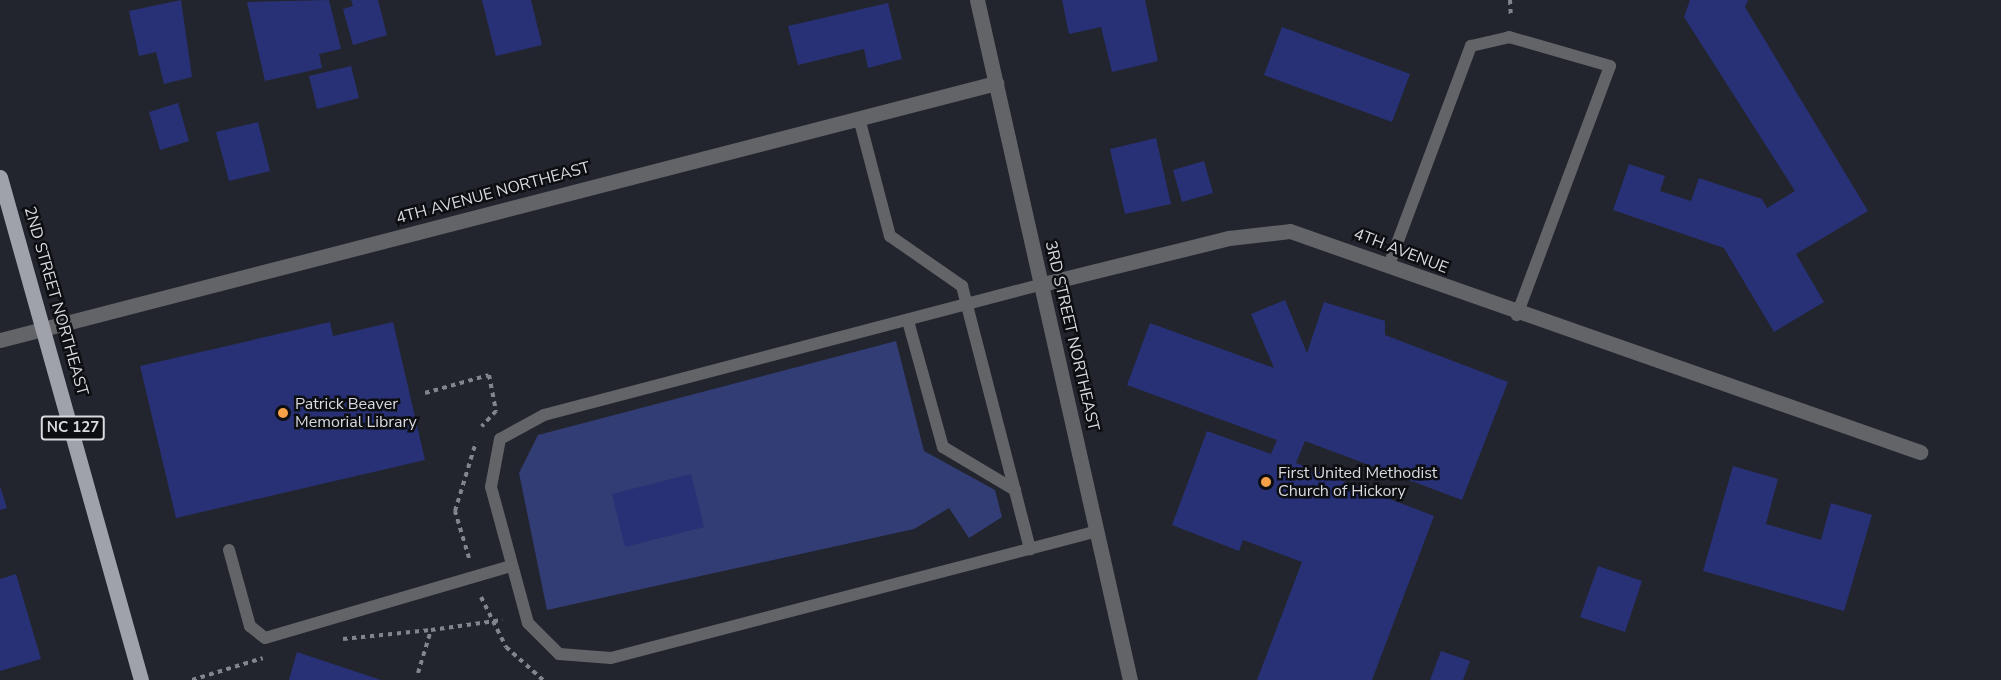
<!DOCTYPE html>
<style>
body{margin:0}
#map{position:relative;width:2001px;height:680px;overflow:hidden;background:#22252d;font-family:"Nunito Sans",sans-serif}
div>[style]{position:absolute}
.green>*{inset:0;background:#323d75}
.building>*{inset:0;background:#283176}
.path>*{height:4px;margin-top:-2px;transform-origin:0;background:repeating-linear-gradient(90deg,#83858c 0 4.5px,transparent 0 9px)}
.service>*{height:12px;margin:-6px;padding:0 6px;transform-origin:6px;border-radius:6px;background:#626468}
.minor>*{height:15px;margin:-7.5px;padding:0 7.5px;transform-origin:7.5px;border-radius:7.5px;background:#626468}
.primary>*{height:15px;margin:-7.5px;padding:0 7.5px;transform-origin:7.5px;border-radius:7.5px;background:#a0a2ab}
.dots>*{width:16px;height:16px;translate:-50% -50%;box-sizing:border-box;border:3px solid #0d0e12;border-radius:50%}
span{translate:-50% -50%;white-space:nowrap;text-align:center;line-height:1.15;-webkit-text-stroke:5px #0d0e12;paint-order:stroke}
.shield-label span{padding:2px 4px;background:#0d0e12;border:2px solid;border-radius:4px;-webkit-text-stroke-width:0}
.shield-label{font-size:15px;color:#d8dae0;font-weight:700}
.street-label{font-size:16px;color:#d8dae0}
.poi-label{font-size:16px;color:#d8dae0}
.left{translate:0 -50%;text-align:left}
</style>
<div id="map">
<div class="green">
<div style="clip-path:polygon(896px 341px,924px 451px,995px 490px,1002px 517px,969px 538px,949px 508px,914px 529px,547px 610px,519px 473px,538px 435px)"></div>
</div>
<div class="building">
<div style="clip-path:polygon(181px 0,192px 77px,164px 84px,156px 52px,139px 56px,129px 11px)"></div>
<div style="clip-path:polygon(329px 0,341px 49px,319px 54px,322px 68px,265px 81px,247px 2px)"></div>
<div style="clip-path:polygon(351px 0,378px 0,387px 35px,353px 45px,343px 9px,353px 6px)"></div>
<div style="clip-path:polygon(482px 0,531px 0,542px 45px,496px 56px)"></div>
<div style="clip-path:polygon(1062px 0,1145px 0,1158px 61px,1112px 72px,1101px 27px,1069px 34px)"></div>
<div style="clip-path:polygon(1690px 0,1748px 0,1745px 7px,1868px 211px,1796px 254px,1824px 302px,1774px 332px,1724px 248px,1613px 210px,1629px 164px,1665px 176px,1660px 191px,1691px 201px,1699px 178px,1762px 199px,1767px 208px,1795px 191px,1684px 17px)"></div>
<div style="clip-path:polygon(888px 3px,902px 59px,868px 68px,864px 49px,798px 65px,788px 26px)"></div>
<div style="clip-path:polygon(1282px 27px,1410px 74px,1392px 122px,1264px 75px)"></div>
<div style="clip-path:polygon(351px 66px,359px 98px,317px 109px,309px 76px)"></div>
<div style="clip-path:polygon(178px 103px,189px 141px,160px 150px,149px 112px)"></div>
<div style="clip-path:polygon(258px 122px,270px 171px,229px 181px,216px 132px)"></div>
<div style="clip-path:polygon(1156px 138px,1171px 204px,1125px 214px,1110px 149px)"></div>
<div style="clip-path:polygon(1204px 161px,1213px 193px,1182px 202px,1173px 170px)"></div>
<div style="clip-path:polygon(1285px 300px,1307px 353px,1324px 302px,1385px 321px,1385px 335px,1508px 382px,1462px 500px,1305px 441px,1296px 463px,1434px 516px,1372px 680px,1257px 680px,1302px 562px,1243px 540px,1239px 551px,1172px 525px,1207px 431px,1271px 454px,1277px 440px,1127px 385px,1150px 323px,1274px 368px,1251px 314px)"></div>
<div style="clip-path:polygon(330px 322px,333px 336px,393px 322px,425px 460px,176px 518px,140px 366px)"></div>
<div style="clip-path:polygon(1733px 466px,1778px 479px,1766px 524px,1821px 540px,1831px 503px,1872px 515px,1844px 611px,1703px 571px)"></div>
<div style="clip-path:polygon(691px 474px,704px 527px,625px 547px,612px 494px)"></div>
<div style="clip-path:polygon(0 486px,7px 508px,0 510px)"></div>
<div style="clip-path:polygon(1598px 566px,1642px 581px,1625px 632px,1580px 617px)"></div>
<div style="clip-path:polygon(16px 574px,41px 659px,0 671px,0 579px)"></div>
<div style="clip-path:polygon(1441px 651px,1470px 661px,1463px 680px,1430px 680px)"></div>
<div style="clip-path:polygon(297px 652px,381px 680px,289px 680px)"></div>
</div>
<div class="path">
<div style="left:1510px;top:0;width:17px;rotate:87deg"></div>
<div style="left:425px;top:393px;width:66px;rotate:-15.7deg"></div>
<div style="left:489px;top:375px;width:37px;rotate:79deg"></div>
<div style="left:496px;top:411px;width:21px;rotate:133deg"></div>
<div style="left:469px;top:558px;width:49px;rotate:-106.6deg"></div>
<div style="left:455px;top:511px;width:72px;rotate:-73.1deg"></div>
<div style="left:481px;top:597px;width:56px;rotate:63.4deg"></div>
<div style="left:506px;top:647px;width:50px;rotate:41.7deg"></div>
<div style="left:343px;top:639px;width:88px;rotate:-5.8deg"></div>
<div style="left:418px;top:673px;width:45px;rotate:-73.2deg"></div>
<div style="left:431px;top:630px;width:72px;rotate:-8deg"></div>
<div style="left:192px;top:680px;width:74px;rotate:-17.2deg"></div>
</div>
<div class="service">
<div style="left:859px;top:118px;width:122px;rotate:75.3deg"></div>
<div style="left:890px;top:236px;width:88px;rotate:34.8deg"></div>
<div style="left:962px;top:286px;width:272px;rotate:75.5deg"></div>
<div style="left:1389px;top:265px;width:234px;rotate:-69.5deg"></div>
<div style="left:1471px;top:46px;width:39px;rotate:-13deg"></div>
<div style="left:1509px;top:37px;width:105px;rotate:16deg"></div>
<div style="left:1610px;top:66px;width:266px;rotate:110.5deg"></div>
<div style="left:1043px;top:284px;width:516px;rotate:165.29deg"></div>
<div style="left:544px;top:415px;width:50px;rotate:151.4deg"></div>
<div style="left:500px;top:439px;width:49px;rotate:100.6deg"></div>
<div style="left:491px;top:487px;width:141px;rotate:74.8deg"></div>
<div style="left:528px;top:623px;width:44px;rotate:45deg"></div>
<div style="left:559px;top:654px;width:52px;rotate:4.4deg"></div>
<div style="left:611px;top:658px;width:503px;rotate:-14.62deg"></div>
<div style="left:908px;top:321px;width:131px;rotate:74.5deg"></div>
<div style="left:943px;top:447px;width:84px;rotate:30.8deg"></div>
<div style="left:229px;top:550px;width:79px;rotate:74.6deg"></div>
<div style="left:250px;top:626px;width:19px;rotate:39deg"></div>
<div style="left:265px;top:638px;width:257px;rotate:-16.3deg"></div>
</div>
<div class="minor">
<div style="left:977px;top:0;width:697px;rotate:77.32deg"></div>
<div style="left:1043px;top:284px;width:192px;rotate:-13.9deg"></div>
<div style="left:1229px;top:238px;width:61px;rotate:-6.5deg"></div>
<div style="left:1290px;top:231px;width:668px;rotate:19.33deg"></div>
<div style="left:0;top:340px;width:1029px;rotate:-14.47deg"></div>
</div>
<div class="primary">
<div style="left:0;top:177px;width:522px;rotate:74.34deg"></div>
</div>
<div class="dots">
<div style="left:283px;top:413px;background:#f7a149"></div>
<div style="left:1266px;top:482px;background:#f7a149"></div>
</div>
<div class="shield-label">
<span style="left:73px;top:428px">NC 127</span>
</div>
<div class="street-label">
<span style="left:493px;top:193px;rotate:-15deg">4TH AVENUE NORTHEAST</span>
<span style="left:1401px;top:251px;rotate:21deg">4TH AVENUE</span>
<span style="left:56px;top:301px;rotate:74deg">2ND STREET NORTHEAST</span>
<span style="left:1072px;top:336px;rotate:77deg">3RD STREET NORTHEAST</span>
</div>
<div class="poi-label">
<span class="left" style="left:295px;top:413px">Patrick Beaver<br>Memorial Library</span>
<span class="left" style="left:1278px;top:482px">First United Methodist<br>Church of Hickory</span>
</div>
</div>
